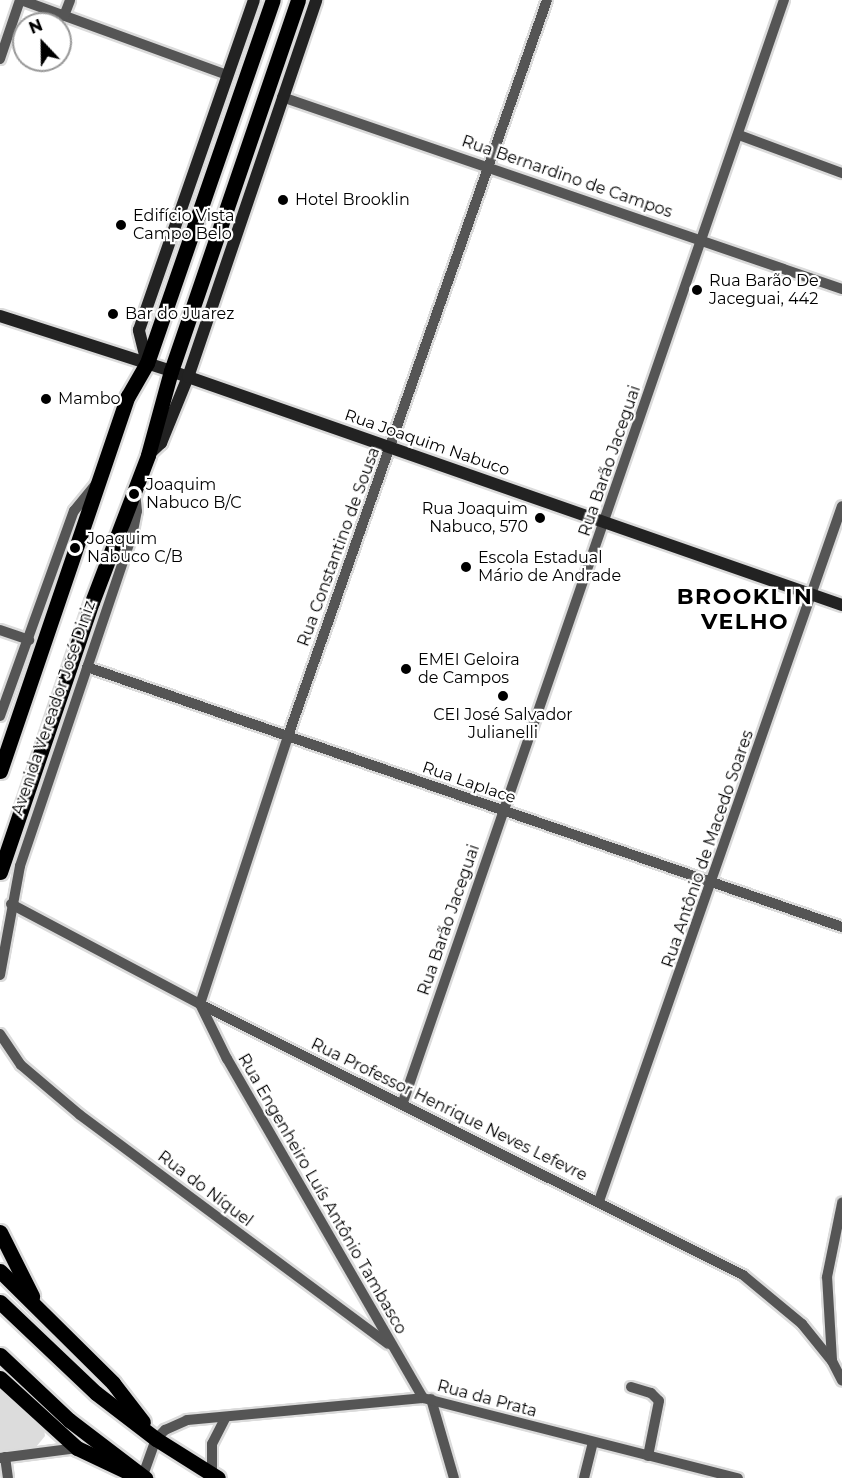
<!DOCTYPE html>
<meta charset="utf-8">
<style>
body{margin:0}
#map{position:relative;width:842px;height:1478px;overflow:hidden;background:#fff;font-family:Montserrat,sans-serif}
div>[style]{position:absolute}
.green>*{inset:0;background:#dcdcdc}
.roads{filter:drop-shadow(2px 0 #dbdbdb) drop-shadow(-2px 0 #dbdbdb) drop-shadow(0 2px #dbdbdb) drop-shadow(0 -2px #dbdbdb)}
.street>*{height:10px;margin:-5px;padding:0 5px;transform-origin:5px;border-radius:5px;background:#555}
.secondary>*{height:12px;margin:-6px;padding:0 6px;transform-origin:6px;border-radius:6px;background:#222}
.primary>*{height:15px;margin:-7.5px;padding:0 7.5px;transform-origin:7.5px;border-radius:7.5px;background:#000}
.dots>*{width:16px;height:16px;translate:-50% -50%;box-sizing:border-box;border:3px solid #fff;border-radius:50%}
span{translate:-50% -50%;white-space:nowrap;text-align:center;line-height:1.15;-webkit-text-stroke:4.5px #fff;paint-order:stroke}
.street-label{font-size:16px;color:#000}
.poi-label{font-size:16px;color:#000}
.left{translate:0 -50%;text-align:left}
.right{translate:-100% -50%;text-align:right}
.district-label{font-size:22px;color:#000;font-weight:700;letter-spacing:1.5px}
.north{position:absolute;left:12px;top:12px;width:60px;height:60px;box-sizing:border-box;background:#fff;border:2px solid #999;border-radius:50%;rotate:338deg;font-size:16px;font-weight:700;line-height:24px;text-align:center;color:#000}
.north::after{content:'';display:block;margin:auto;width:21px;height:27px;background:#000;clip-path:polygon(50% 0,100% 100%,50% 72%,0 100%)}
</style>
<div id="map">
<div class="green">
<div style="clip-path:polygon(0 1389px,44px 1429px,45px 1436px,36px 1447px,0 1452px)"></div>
</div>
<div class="roads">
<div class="street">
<div style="left:21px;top:0;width:219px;rotate:20deg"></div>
<div style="left:64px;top:16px;width:17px;rotate:-69deg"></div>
<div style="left:0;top:59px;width:62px;rotate:-71.3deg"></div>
<div style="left:282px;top:97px;width:592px;rotate:18.92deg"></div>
<div style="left:739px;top:135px;width:110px;rotate:20.3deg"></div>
<div style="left:0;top:630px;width:31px;rotate:19deg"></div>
<div style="left:87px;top:667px;width:799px;rotate:19deg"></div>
<div style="left:0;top:716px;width:218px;rotate:-70.2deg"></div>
<div style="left:74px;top:511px;width:36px;rotate:-51deg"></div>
<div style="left:11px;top:904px;width:214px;rotate:27.9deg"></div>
<div style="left:200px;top:1004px;width:607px;rotate:26.52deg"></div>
<div style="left:743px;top:1275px;width:77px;rotate:39.7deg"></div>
<div style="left:802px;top:1324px;width:48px;rotate:51deg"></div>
<div style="left:832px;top:1361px;width:22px;rotate:63deg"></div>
<div style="left:0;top:975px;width:111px;rotate:-79.6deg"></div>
<div style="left:20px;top:866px;width:348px;rotate:-71.3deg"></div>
<div style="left:132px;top:536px;width:25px;rotate:-79deg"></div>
<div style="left:137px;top:511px;width:19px;rotate:-96deg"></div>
<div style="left:0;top:1034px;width:37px;rotate:56deg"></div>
<div style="left:21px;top:1065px;width:77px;rotate:40.3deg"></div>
<div style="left:80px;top:1115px;width:384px;rotate:36.6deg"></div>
<div style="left:403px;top:1102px;width:1166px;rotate:-70.93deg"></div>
<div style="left:599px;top:1201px;width:736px;rotate:-70.73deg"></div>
<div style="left:832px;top:1360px;width:83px;rotate:-93.4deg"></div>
<div style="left:827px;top:1277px;width:76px;rotate:-78.5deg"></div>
<div style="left:631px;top:1387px;width:21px;rotate:17deg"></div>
<div style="left:651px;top:1393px;width:11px;rotate:45deg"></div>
<div style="left:659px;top:1401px;width:56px;rotate:101.3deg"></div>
<div style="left:423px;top:1398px;width:392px;rotate:-120deg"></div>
<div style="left:227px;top:1059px;width:61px;rotate:-116.1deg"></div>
<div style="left:200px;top:1004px;width:282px;rotate:-71.8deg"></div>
<div style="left:288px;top:736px;width:780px;rotate:-70.61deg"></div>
<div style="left:431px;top:1399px;width:82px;rotate:73.8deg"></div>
<div style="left:5px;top:1457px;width:21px;rotate:82deg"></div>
<div style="left:0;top:1458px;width:78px;rotate:-7.4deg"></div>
<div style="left:212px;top:1475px;width:31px;rotate:-90deg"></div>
<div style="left:212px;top:1444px;width:29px;rotate:-63deg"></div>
<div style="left:142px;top:1478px;width:41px;rotate:-70.3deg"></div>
<div style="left:156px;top:1439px;width:13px;rotate:-45deg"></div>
<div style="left:165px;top:1430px;width:24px;rotate:-24deg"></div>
<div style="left:187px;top:1420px;width:237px;rotate:-5.3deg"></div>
<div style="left:423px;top:1398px;width:325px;rotate:14.3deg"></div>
<div style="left:584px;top:1478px;width:37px;rotate:-76deg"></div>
</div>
<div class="secondary">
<div style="left:0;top:316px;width:180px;rotate:17.8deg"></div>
<div style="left:171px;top:371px;width:711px;rotate:19.23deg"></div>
<div style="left:147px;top:363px;width:34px;rotate:-104deg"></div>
<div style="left:139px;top:330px;width:349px;rotate:-70.8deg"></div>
<div style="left:148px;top:455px;width:18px;rotate:-43deg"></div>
<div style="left:161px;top:443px;width:71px;rotate:-67.8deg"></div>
<div style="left:188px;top:377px;width:398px;rotate:-71.2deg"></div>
</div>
<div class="primary">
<div style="left:0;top:771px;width:396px;rotate:-71.2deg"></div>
<div style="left:128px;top:396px;width:38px;rotate:-60deg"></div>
<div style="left:147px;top:363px;width:384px;rotate:-70.9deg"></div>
<div style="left:0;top:872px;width:285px;rotate:-71.2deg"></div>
<div style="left:92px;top:602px;width:157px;rotate:-69.1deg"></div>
<div style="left:148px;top:455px;width:87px;rotate:-74.7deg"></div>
<div style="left:171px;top:371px;width:392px;rotate:-71.1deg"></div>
<div style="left:0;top:1232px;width:72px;rotate:63.4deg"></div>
<div style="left:0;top:1271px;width:159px;rotate:44.7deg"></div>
<div style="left:113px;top:1383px;width:49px;rotate:52.4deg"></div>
<div style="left:0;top:1302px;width:132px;rotate:43.5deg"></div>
<div style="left:96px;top:1393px;width:76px;rotate:37.5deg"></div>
<div style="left:156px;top:1439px;width:73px;rotate:32.2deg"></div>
<div style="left:0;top:1355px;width:95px;rotate:43.3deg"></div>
<div style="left:69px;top:1420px;width:96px;rotate:37.3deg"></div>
<div style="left:0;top:1378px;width:104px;rotate:42.3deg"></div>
<div style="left:77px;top:1448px;width:56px;rotate:25.2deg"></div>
</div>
</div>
<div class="dots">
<div style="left:283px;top:200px;background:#000"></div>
<div style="left:121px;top:225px;background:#000"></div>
<div style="left:697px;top:290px;background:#000"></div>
<div style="left:113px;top:314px;background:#000"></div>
<div style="left:46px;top:399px;background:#000"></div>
<div style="left:134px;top:494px;background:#000"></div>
<div style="left:540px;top:518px;background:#000"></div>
<div style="left:75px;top:548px;background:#000"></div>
<div style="left:466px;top:567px;background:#000"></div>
<div style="left:406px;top:669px;background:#000"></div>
<div style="left:503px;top:696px;background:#000"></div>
</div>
<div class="street-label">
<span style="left:567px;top:177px;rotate:19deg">Rua Bernardino de Campos</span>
<span style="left:427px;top:443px;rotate:19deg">Rua Joaquim Nabuco</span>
<span style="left:610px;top:461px;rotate:-71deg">Rua Barão Jaceguai</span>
<span style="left:339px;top:547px;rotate:-70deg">Rua Constantino de Sousa</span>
<span style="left:54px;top:708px;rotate:-71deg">Avenida Vereador José Diniz</span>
<span style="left:469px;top:783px;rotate:19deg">Rua Laplace</span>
<span style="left:708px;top:849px;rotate:-71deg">Rua Antônio de Macedo Soares</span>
<span style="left:449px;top:920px;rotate:-71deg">Rua Barão Jaceguai</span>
<span style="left:449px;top:1110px;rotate:26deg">Rua Professor Henrique Neves Lefevre</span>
<span style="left:205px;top:1189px;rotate:37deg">Rua do Níquel</span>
<span style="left:322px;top:1194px;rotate:60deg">Rua Engenheiro Luís Antônio Tambasco</span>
<span style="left:487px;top:1399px;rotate:15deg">Rua da Prata</span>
</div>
<div class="poi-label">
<span class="left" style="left:295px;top:200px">Hotel Brooklin</span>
<span class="left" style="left:133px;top:225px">Edifício Vista<br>Campo Belo</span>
<span class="left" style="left:709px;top:290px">Rua Barão De<br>Jaceguai, 442</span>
<span class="left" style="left:125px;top:314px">Bar do Juarez</span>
<span class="left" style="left:58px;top:399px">Mambo</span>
<span class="left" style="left:146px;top:494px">Joaquim<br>Nabuco B/C</span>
<span class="right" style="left:528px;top:518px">Rua Joaquim<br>Nabuco, 570</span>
<span class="left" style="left:87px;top:548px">Joaquim<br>Nabuco C/B</span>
<span class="left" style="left:478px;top:567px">Escola Estadual<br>Mário de Andrade</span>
<span class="left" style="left:418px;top:669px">EMEI Geloira<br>de Campos</span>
<span style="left:503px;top:724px">CEI José Salvador<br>Julianelli</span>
</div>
<div class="district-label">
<span style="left:745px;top:609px">BROOKLIN<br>VELHO</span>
</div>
<div class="north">N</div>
</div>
